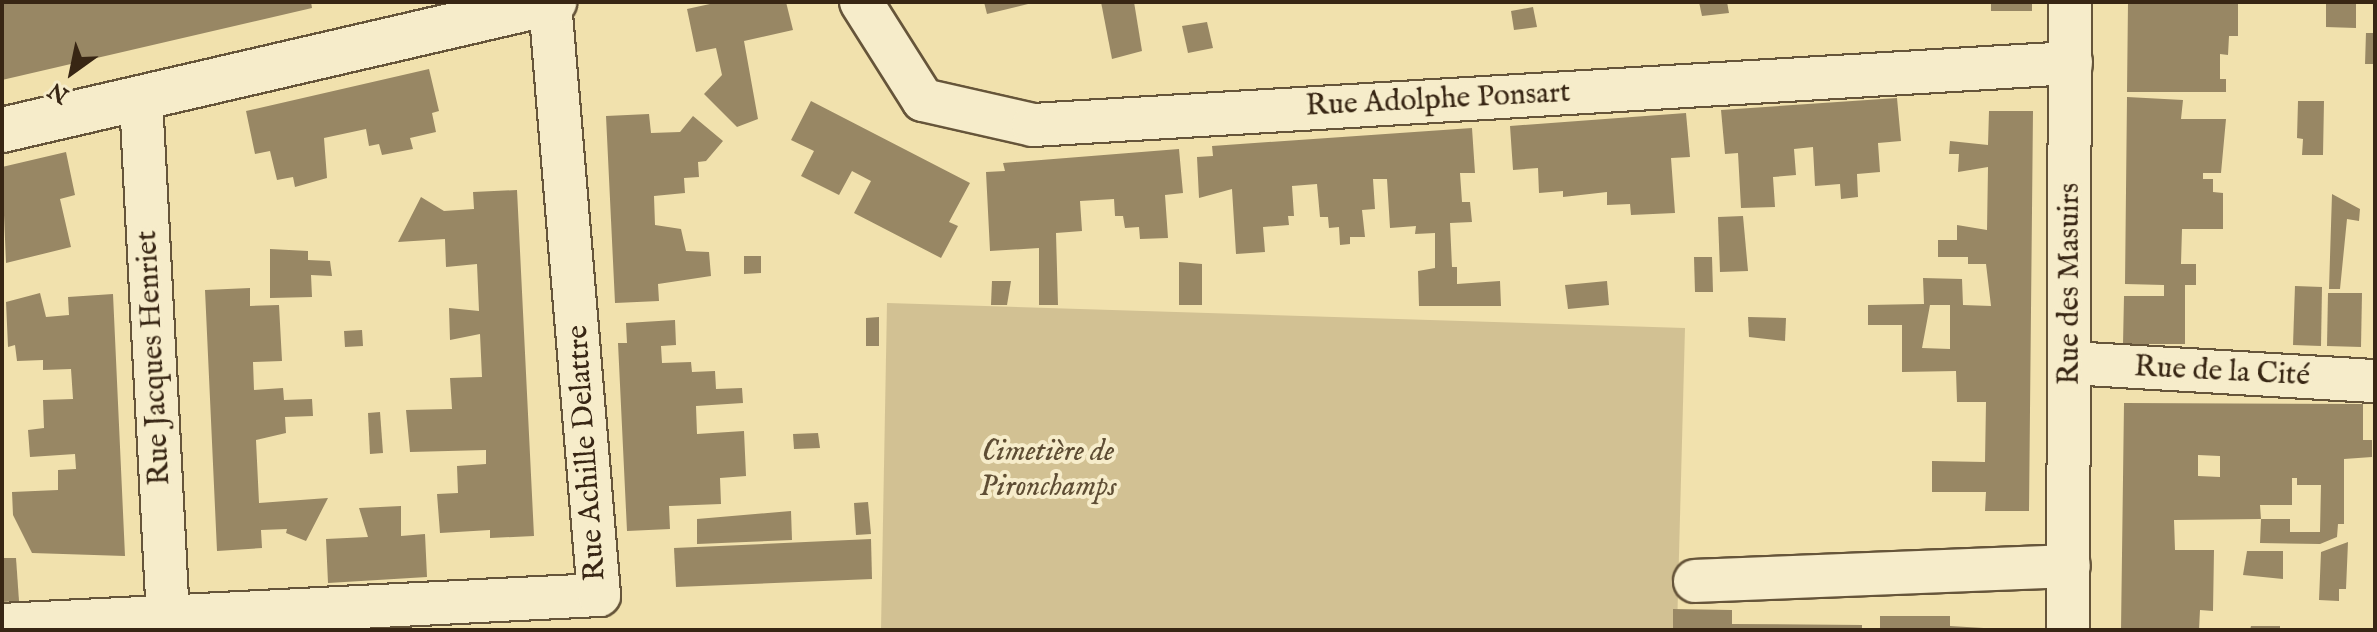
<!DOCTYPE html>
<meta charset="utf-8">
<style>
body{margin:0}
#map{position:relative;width:2377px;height:632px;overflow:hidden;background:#f1e1ad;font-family:"IM FELL English",serif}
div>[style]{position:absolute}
.green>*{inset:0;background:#d2c193}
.building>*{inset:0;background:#988764}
.roads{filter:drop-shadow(2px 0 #66553a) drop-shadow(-2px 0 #66553a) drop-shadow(0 2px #66553a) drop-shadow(0 -2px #66553a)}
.street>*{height:42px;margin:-21px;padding:0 21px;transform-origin:21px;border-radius:21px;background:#f6ecca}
.secondary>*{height:44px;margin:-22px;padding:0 22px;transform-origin:22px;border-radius:22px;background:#f6ecca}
span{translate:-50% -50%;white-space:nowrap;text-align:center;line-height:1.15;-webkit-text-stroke:8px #f6ecca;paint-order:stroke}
.street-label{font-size:30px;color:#382614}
.park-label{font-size:30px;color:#5e4d34;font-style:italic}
.frame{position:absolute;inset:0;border:4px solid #382614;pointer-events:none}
.north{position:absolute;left:32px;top:32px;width:80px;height:80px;-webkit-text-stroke:6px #f6ecca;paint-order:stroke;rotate:213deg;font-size:22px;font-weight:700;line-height:32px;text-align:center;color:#382614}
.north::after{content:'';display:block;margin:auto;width:28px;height:36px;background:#382614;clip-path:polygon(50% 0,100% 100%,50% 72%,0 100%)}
</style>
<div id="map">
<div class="green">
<div style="clip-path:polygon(887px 303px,1685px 328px,1677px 630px,881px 630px)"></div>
</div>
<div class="building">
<div style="clip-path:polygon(2px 2px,311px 2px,312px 8px,2px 80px)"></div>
<div style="clip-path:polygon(719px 2px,786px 2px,793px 30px,744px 41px,758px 119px,737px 127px,704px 94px,722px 75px,716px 48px,696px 52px,687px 9px)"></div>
<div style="clip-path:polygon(984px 2px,1032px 2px,1032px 3px,987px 14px)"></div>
<div style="clip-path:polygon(1101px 2px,1134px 2px,1142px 51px,1112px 59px)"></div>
<div style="clip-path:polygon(1699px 2px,1727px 2px,1729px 13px,1702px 16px)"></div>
<div style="clip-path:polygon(1991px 2px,2032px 2px,2032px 11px,1991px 11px)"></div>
<div style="clip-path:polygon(2128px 2px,2238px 3px,2238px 36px,2229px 36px,2228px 55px,2220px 54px,2220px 79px,2226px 79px,2226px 92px,2127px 92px)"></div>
<div style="clip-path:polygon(2326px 2px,2356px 2px,2356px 28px,2326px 27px)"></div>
<div style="clip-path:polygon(1533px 7px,1537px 27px,1514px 30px,1511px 11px)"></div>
<div style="clip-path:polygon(1207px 22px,1213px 48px,1188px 53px,1182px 26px)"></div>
<div style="clip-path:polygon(2366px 33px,2375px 33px,2375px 64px,2365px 64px)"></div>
<div style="clip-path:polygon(429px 69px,439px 111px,432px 113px,436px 132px,410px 138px,413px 149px,382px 155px,379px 144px,369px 146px,366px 129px,324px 138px,327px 178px,295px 187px,293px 177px,277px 180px,270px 151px,255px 154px,246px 111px)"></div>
<div style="clip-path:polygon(2127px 97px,2183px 100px,2181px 119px,2226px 119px,2221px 173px,2203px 173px,2203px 179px,2213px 179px,2213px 192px,2223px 193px,2223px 229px,2182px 229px,2181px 264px,2196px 264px,2196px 285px,2185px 285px,2185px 344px,2123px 344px,2124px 296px,2164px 296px,2164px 285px,2125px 284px)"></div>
<div style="clip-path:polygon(1897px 98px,1901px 141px,1878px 143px,1880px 172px,1857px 174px,1858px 197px,1841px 199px,1840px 184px,1815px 186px,1813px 147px,1794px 149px,1796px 175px,1773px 177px,1775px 207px,1741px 208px,1738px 153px,1725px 154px,1721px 110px)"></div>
<div style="clip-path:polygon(811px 101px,970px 183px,949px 222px,958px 226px,941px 258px,854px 213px,871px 181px,852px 171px,839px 195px,801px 176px,814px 151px,791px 140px)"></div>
<div style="clip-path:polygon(2298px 101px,2324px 101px,2323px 155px,2302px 155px,2303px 139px,2297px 138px)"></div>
<div style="clip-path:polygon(evenodd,1989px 111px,2033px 111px,2029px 511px,1985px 511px,1986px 492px,1932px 492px,1932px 461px,1985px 462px,1986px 402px,1957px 402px,1956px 371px,1902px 372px,1902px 325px,1868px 325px,1868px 305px,1924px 304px,1923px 278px,1962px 279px,1963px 305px,1991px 306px,1986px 264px,1968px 264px,1968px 257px,1938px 257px,1938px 240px,1957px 240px,1957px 225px,1987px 230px,1988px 167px,1958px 172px,1959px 154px,1949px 154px,1950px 141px,1988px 145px,1989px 111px,1930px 305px,1950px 305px,1950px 349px,1922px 348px,1930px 305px)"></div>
<div style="clip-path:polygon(1686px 113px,1690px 157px,1671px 158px,1675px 213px,1631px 215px,1630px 204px,1607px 205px,1607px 192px,1563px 197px,1563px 191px,1539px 193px,1538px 168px,1513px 170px,1510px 126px)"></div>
<div style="clip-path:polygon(649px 114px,651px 133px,680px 132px,693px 116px,723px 141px,706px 161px,698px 162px,699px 177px,684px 178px,685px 193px,654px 196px,655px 225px,681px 229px,686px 251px,709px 252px,711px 276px,658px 284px,659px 301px,615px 303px,606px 116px)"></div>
<div style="clip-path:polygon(1472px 128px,1475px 173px,1460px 173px,1462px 202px,1470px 202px,1472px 222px,1450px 223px,1452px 267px,1457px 267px,1457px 284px,1500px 281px,1501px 306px,1419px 306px,1418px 271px,1435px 268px,1435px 233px,1415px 234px,1416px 226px,1390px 228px,1387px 179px,1373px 179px,1375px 209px,1362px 210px,1365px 237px,1350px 237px,1350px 244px,1340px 245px,1339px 227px,1329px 228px,1328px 217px,1320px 217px,1317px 184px,1292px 186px,1294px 216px,1288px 216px,1289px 225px,1263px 227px,1265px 252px,1236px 254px,1232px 189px,1199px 198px,1197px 157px,1213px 156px,1212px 146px)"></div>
<div style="clip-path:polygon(1179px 149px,1183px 193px,1165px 195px,1168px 238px,1140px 239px,1139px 227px,1125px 228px,1123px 216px,1115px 216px,1114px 199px,1080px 201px,1082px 231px,1056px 233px,1058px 305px,1039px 305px,1039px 248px,990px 251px,986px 172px,1005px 171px,1003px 163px)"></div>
<div style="clip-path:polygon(66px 152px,75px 195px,60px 199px,71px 247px,6px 263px,2px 167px)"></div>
<div style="clip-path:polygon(517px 190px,534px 536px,490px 538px,490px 530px,440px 533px,437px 494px,458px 493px,457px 466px,486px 464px,486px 450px,410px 452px,406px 410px,452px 409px,450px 378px,482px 377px,480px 334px,450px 340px,449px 308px,479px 311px,477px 264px,446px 267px,445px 239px,398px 242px,421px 197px,444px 211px,474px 209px,473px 192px)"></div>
<div style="clip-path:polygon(2332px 194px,2360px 209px,2359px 221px,2347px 219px,2340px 289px,2329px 289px)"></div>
<div style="clip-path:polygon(1743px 216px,1748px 271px,1720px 272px,1718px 217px)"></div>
<div style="clip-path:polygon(270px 249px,308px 251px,308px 260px,330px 261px,332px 276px,311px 275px,312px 297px,270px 298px)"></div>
<div style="clip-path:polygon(744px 256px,761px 256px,761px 273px,744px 274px)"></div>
<div style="clip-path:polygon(1694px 257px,1712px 257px,1713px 292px,1695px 292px)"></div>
<div style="clip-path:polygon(1179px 262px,1202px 264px,1202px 305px,1179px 305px)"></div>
<div style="clip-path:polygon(992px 281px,1011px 281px,1007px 305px,991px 305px)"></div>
<div style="clip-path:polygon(1607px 281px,1609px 305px,1568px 309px,1565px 285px)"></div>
<div style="clip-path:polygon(2295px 286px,2322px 287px,2321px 346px,2293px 345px)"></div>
<div style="clip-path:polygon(250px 288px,250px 306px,279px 305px,282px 361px,253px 362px,254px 390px,283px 388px,284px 400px,312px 399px,313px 416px,285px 417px,286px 433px,256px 440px,259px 503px,328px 498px,306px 541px,286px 533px,287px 529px,261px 530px,262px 548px,217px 551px,205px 290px)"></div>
<div style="clip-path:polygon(40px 293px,46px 317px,69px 315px,68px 297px,113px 294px,125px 556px,32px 553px,13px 515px,12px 492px,58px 490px,58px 470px,76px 469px,75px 454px,30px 457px,28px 430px,44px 428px,43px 400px,73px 399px,71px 369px,43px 370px,43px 360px,17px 361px,15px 345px,8px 347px,6px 302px)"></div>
<div style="clip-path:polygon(2328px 293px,2362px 293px,2361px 347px,2327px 346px)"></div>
<div style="clip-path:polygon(879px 317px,879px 346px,866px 346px,866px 318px)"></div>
<div style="clip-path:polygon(1748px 317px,1786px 318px,1785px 341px,1749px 337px)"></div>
<div style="clip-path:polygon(675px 320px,676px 345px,661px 346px,662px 363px,691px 362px,692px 372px,715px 371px,716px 389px,742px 388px,743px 403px,696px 406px,697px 434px,744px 431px,746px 476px,720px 478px,721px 504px,669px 506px,670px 529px,627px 531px,618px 343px,627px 343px,626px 323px)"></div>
<div style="clip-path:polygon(362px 330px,363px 346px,345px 347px,344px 331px)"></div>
<div style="clip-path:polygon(evenodd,2124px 403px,2363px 404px,2363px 440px,2372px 440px,2372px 457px,2344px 459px,2344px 524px,2338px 524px,2337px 537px,2320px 544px,2260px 543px,2261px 519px,2174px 520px,2175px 550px,2214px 550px,2213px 611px,2200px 610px,2199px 630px,2121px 630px,2124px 403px,2198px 455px,2220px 456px,2220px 477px,2198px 476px,2198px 455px,2124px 403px,2292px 478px,2297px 478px,2297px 485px,2321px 485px,2320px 532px,2290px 532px,2290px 519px,2261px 519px,2260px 505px,2292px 505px,2292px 478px)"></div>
<div style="clip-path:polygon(380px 412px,383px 453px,370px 454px,368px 413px)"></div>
<div style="clip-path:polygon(818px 433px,820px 448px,794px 449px,793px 434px)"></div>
<div style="clip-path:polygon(868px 502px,871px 534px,856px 535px,854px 503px)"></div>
<div style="clip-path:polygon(401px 506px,401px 536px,425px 534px,427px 577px,328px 583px,326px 539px,368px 537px,359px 508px)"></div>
<div style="clip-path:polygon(791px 511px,792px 540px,697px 544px,697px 519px)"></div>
<div style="clip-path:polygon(871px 539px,872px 579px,676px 587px,674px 548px)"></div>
<div style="clip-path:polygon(2348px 542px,2346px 589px,2339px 589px,2339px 601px,2319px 600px,2321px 552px)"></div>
<div style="clip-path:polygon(2247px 551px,2283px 551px,2283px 579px,2243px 575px)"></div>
<div style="clip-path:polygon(2px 558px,16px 558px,19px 601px,2px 602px)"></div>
<div style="clip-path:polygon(1673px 609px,1732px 610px,1732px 624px,1862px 625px,1862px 630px,1673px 630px)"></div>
<div style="clip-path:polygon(1880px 616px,1950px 616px,1950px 626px,2017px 630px,1880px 630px)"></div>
<div style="clip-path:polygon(2251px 626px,2280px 626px,2280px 630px,2250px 630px)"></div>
</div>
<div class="roads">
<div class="street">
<div style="left:861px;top:2px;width:116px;rotate:57.7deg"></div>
<div style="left:923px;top:100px;width:113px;rotate:12.8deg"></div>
<div style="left:1033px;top:125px;width:1040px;rotate:-3.42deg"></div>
<div style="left:141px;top:99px;width:519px;rotate:87.02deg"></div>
<div style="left:2070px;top:363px;width:306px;rotate:3.4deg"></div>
<div style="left:1695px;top:581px;width:374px;rotate:-2.3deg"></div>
<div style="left:2px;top:625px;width:598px;rotate:-2.88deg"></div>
<div style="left:599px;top:595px;width:594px;rotate:-94.73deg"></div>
<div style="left:2068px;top:630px;width:628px;rotate:-89.82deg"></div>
</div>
<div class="secondary">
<div style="left:2px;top:130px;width:567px;rotate:-13.06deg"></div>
</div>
</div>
<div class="street-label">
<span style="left:1438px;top:100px;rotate:-3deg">Rue Adolphe Ponsart</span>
<span style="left:2070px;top:284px;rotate:-90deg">Rue des Masuirs</span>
<span style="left:154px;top:358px;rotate:-93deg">Rue Jacques Henriet</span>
<span style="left:2222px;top:372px;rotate:3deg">Rue de la Cité</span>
<span style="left:587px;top:453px;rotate:-94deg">Rue Achille Delattre</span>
</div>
<div class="park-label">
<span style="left:1048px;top:469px">Cimetière de<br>Pironchamps</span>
</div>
<div class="frame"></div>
<div class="north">N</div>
</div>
